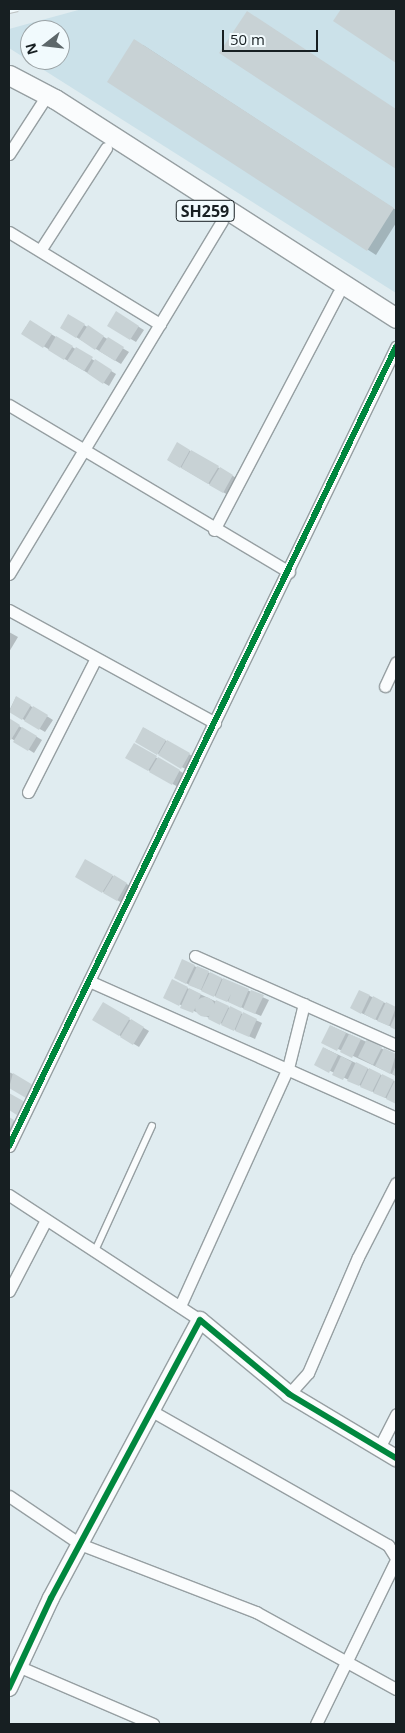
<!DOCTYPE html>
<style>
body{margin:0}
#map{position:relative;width:405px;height:1733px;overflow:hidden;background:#e0ecf0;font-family:"Open Sans",sans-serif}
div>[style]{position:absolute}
.built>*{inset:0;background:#cbe1e9}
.shadow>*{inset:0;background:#0003}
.building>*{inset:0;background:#c8d2d5}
.round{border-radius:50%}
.roads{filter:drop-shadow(1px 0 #969fa2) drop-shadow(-1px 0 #969fa2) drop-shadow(0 1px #969fa2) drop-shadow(0 -1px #969fa2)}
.lane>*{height:5.5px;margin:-2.75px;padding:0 2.75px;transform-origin:2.75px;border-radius:2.75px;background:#fafcfd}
.street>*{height:11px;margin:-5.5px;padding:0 5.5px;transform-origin:5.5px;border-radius:5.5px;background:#fafcfd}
.secondary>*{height:16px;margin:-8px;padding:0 8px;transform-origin:8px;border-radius:8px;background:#fafcfd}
.primary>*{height:19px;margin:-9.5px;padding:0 9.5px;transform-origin:9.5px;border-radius:9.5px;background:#fafcfd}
.rail>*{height:5.5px;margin-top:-2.75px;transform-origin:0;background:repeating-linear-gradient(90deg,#f1fafd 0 11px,#bdc1c1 0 22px);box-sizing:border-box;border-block:1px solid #bdc1c1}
.cycleway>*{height:6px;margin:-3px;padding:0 3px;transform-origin:3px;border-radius:3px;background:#00873e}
span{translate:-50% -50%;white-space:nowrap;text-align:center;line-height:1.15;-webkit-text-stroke:4.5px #f1fafd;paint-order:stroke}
.shield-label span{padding:1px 4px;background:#f1fafd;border:1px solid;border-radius:4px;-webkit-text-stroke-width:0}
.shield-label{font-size:16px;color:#171f22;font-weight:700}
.frame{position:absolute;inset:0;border:10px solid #171f22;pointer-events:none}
.north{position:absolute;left:20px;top:20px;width:50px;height:50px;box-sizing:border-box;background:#f1fafd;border:1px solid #9aa2a5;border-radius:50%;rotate:254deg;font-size:14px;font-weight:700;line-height:20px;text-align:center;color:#171f22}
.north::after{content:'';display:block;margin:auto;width:18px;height:22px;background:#5d676a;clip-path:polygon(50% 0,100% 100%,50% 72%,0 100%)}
.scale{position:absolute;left:222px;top:30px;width:96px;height:22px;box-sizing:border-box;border:2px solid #171f22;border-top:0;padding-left:6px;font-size:15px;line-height:18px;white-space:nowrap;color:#171f22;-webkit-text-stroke:4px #f1fafd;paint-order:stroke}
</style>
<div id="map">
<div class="built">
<div style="clip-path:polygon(evenodd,82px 9px,396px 9px,396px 293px,9px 48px,9px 29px,82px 9px,30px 30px,60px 30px,60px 60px,30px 60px,30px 30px)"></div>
</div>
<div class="shadow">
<div style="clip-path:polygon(343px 9px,396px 9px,396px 62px,335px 21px)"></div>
<div style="clip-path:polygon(255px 17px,396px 110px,396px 168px,221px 53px)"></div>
<div style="clip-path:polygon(143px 45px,396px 210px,396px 223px,376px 255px,109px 81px)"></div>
<div style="clip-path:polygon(116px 313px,144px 330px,136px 342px,109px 326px)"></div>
<div style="clip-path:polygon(69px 316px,129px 352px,121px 364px,61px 328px)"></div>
<div style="clip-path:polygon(30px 321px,116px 374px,109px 386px,22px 333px)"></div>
<div style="clip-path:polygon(178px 444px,238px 479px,228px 495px,168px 460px)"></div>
<div style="clip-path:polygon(9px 632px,18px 637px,9px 652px)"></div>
<div style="clip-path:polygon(16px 697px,53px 720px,45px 732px,9px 711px)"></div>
<div style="clip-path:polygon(9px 720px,42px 740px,34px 753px,9px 737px)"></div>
<div style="clip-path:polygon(144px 728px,194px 757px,187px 770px,136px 741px)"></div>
<div style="clip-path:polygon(134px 745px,185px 774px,178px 787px,127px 758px)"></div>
<div style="clip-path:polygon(86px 861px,132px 887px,122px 903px,77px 876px)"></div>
<div style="clip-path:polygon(183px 961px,269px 1000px,261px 1016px,181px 981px)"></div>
<div style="clip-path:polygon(172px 981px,262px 1023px,255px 1039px,170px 1000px)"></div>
<div style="clip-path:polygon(359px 991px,396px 1008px,396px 1029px,357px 1011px)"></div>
<div style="clip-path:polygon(103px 1004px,149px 1031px,139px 1047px,94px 1020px)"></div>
<div style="clip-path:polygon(331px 1026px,396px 1055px,396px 1076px,323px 1042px)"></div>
<div style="clip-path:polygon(324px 1048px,396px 1082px,396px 1103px,316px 1064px)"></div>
<div style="clip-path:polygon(9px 1072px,15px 1075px,32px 1100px,9px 1087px)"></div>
<div style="clip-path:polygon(9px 1118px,19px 1124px,13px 1135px,9px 1133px)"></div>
</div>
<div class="building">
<div style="clip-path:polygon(341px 9px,396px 9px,396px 63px,333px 21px)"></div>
<div style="clip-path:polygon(247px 11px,396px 109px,396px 169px,219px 53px)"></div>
<div style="clip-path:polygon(134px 39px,394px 208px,367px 251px,107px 82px)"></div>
<div style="clip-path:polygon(116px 311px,139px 326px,130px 340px,107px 326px)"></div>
<div style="clip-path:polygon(68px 314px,85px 324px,76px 338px,60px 328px)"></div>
<div style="clip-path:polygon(30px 320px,52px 334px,43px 348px,21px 334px)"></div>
<div style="clip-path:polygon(88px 325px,104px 336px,95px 350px,79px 339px)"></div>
<div style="clip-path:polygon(56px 336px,73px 346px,64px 360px,48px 350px)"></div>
<div style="clip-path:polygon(108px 337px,124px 347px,115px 361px,99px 351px)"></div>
<div style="clip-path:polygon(76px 347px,93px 357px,84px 371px,67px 361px)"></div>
<div style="clip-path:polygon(95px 359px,112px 370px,103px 384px,87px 373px)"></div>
<div style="clip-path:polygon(177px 442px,190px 450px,180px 468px,167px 460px)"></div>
<div style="clip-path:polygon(191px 450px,219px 466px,208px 484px,181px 468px)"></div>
<div style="clip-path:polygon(220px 467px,233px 475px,223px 493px,209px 485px)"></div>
<div style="clip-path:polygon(16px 696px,31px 705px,22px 720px,9px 712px)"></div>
<div style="clip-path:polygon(33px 706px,48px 715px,39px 730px,24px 721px)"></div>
<div style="clip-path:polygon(9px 718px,20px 725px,11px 740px,9px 739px)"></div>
<div style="clip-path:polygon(22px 727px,37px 736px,28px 751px,13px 742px)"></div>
<div style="clip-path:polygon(143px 727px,166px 740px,157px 755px,135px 742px)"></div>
<div style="clip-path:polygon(167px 740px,190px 753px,181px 769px,158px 755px)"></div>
<div style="clip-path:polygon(134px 743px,157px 756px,148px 771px,125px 758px)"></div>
<div style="clip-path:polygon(158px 757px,180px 770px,172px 785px,149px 772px)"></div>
<div style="clip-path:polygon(85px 859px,113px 875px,102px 893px,75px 877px)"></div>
<div style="clip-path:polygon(114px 875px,127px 883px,117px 901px,103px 893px)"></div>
<div style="clip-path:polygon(182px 959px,195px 965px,186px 984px,174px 978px)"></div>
<div style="clip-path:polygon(197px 966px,209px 971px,201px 990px,188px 985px)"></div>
<div style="clip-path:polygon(210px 972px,222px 978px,214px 997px,201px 991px)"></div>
<div style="clip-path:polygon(223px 978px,249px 989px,241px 1008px,228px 1002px,231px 994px,227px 1002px,215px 997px)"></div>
<div style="clip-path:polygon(172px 979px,188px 987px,179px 1006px,163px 998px)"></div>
<div style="clip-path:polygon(189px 988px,201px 994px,193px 1013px,180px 1008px)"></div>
<div style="clip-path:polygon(251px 990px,264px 995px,255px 1014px,243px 1009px)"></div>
<div style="clip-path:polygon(359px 990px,370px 995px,361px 1014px,350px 1008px)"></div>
<div style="clip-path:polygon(373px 996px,384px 1002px,375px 1020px,364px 1014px)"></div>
<div class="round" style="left:195px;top:997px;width:20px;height:20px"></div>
<div style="clip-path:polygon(216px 1000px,229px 1006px,220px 1025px,208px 1019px)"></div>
<div style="clip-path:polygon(103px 1002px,130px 1018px,119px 1036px,92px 1020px)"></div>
<div style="clip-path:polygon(386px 1002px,396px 1007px,389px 1026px,377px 1021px)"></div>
<div style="clip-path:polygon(230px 1006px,242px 1012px,234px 1031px,221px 1025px)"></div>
<div style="clip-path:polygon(243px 1012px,257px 1019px,249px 1037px,235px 1031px)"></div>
<div style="clip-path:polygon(396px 1014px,396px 1030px,390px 1027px)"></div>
<div style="clip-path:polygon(131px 1019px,144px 1027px,133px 1045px,120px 1037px)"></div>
<div style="clip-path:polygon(330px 1025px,346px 1033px,337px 1051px,321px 1043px)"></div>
<div style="clip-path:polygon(349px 1034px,361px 1039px,352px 1058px,340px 1052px)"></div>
<div style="clip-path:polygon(367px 1039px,382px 1047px,373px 1065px,358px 1057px)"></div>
<div style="clip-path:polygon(323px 1047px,338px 1055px,329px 1073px,314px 1065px)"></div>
<div style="clip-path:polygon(384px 1048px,396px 1054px,390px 1074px,375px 1066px)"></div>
<div style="clip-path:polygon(341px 1056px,352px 1062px,343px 1080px,332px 1075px)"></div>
<div style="clip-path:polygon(356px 1062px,368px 1068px,359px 1086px,347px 1081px)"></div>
<div style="clip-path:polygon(396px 1065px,396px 1076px,392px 1074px)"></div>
<div style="clip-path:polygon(369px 1068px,381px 1074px,372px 1092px,360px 1087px)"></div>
<div style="clip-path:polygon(13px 1073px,33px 1085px,26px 1098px,9px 1088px)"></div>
<div style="clip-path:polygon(382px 1074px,394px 1080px,385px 1098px,373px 1093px)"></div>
<div style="clip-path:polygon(395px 1080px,396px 1081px,396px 1104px,386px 1099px)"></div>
<div style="clip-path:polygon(9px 1093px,25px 1102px,17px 1115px,9px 1110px)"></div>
<div style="clip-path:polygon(9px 1117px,14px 1120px,9px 1130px)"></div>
</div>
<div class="roads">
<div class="lane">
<div style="left:95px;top:1251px;width:137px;rotate:-65.5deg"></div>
</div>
<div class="street">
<div style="left:9px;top:154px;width:61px;rotate:-57.1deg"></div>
<div style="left:9px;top:232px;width:177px;rotate:31.4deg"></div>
<div style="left:41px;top:249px;width:120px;rotate:-57.2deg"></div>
<div style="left:9px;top:405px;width:326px;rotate:30.8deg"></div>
<div style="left:214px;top:530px;width:267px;rotate:-62.3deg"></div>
<div style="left:9px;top:574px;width:412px;rotate:-58.9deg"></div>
<div style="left:9px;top:610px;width:235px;rotate:28.7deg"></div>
<div style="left:385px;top:686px;width:26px;rotate:-65deg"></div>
<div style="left:28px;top:792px;width:148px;rotate:-63.1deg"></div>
<div style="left:195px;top:956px;width:220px;rotate:23.9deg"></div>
<div style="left:89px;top:981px;width:336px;rotate:24deg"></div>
<div style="left:9px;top:1146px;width:888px;rotate:-64.16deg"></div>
<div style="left:9px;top:1195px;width:228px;rotate:33.2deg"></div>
<div style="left:9px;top:1291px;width:80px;rotate:-62.5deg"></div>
<div style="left:180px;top:1306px;width:261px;rotate:-65.6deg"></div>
<div style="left:288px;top:1068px;width:66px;rotate:-76deg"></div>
<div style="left:289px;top:1394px;width:28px;rotate:-48deg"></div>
<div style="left:308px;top:1373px;width:126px;rotate:-66.7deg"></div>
<div style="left:358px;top:1257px;width:83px;rotate:-62.8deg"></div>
<div style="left:150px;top:1410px;width:274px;rotate:29.6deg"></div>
<div style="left:388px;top:1545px;width:15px;rotate:58deg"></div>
<div style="left:379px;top:1448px;width:38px;rotate:-63deg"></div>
<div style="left:9px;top:1496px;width:86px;rotate:34.1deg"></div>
<div style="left:80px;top:1544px;width:189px;rotate:21.1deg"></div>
<div style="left:256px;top:1612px;width:160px;rotate:28.8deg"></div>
<div style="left:20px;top:1667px;width:145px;rotate:23.2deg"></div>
<div style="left:316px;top:1724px;width:182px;rotate:-64deg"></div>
</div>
<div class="secondary">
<div style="left:9px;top:1688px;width:99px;rotate:-65deg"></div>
<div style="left:51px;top:1598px;width:315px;rotate:-61.8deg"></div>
<div style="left:200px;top:1320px;width:116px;rotate:39.7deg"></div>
<div style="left:289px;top:1394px;width:125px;rotate:30.9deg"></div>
</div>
<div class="primary">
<div style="left:9px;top:75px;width:52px;rotate:27.6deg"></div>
<div style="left:55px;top:99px;width:405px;rotate:32.7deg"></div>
</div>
</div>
<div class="rail">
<div style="left:9px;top:11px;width:9px;rotate:-13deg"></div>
</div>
<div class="cycleway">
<div style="left:9px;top:1146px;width:888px;rotate:-64.16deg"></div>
<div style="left:9px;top:1688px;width:99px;rotate:-65deg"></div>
<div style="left:51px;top:1598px;width:315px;rotate:-61.8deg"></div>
<div style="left:200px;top:1320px;width:116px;rotate:39.7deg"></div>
<div style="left:289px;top:1394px;width:125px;rotate:30.9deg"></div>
</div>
<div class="shield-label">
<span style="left:205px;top:211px">SH259</span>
</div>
<div class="frame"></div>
<div class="north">N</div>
<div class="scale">50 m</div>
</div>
